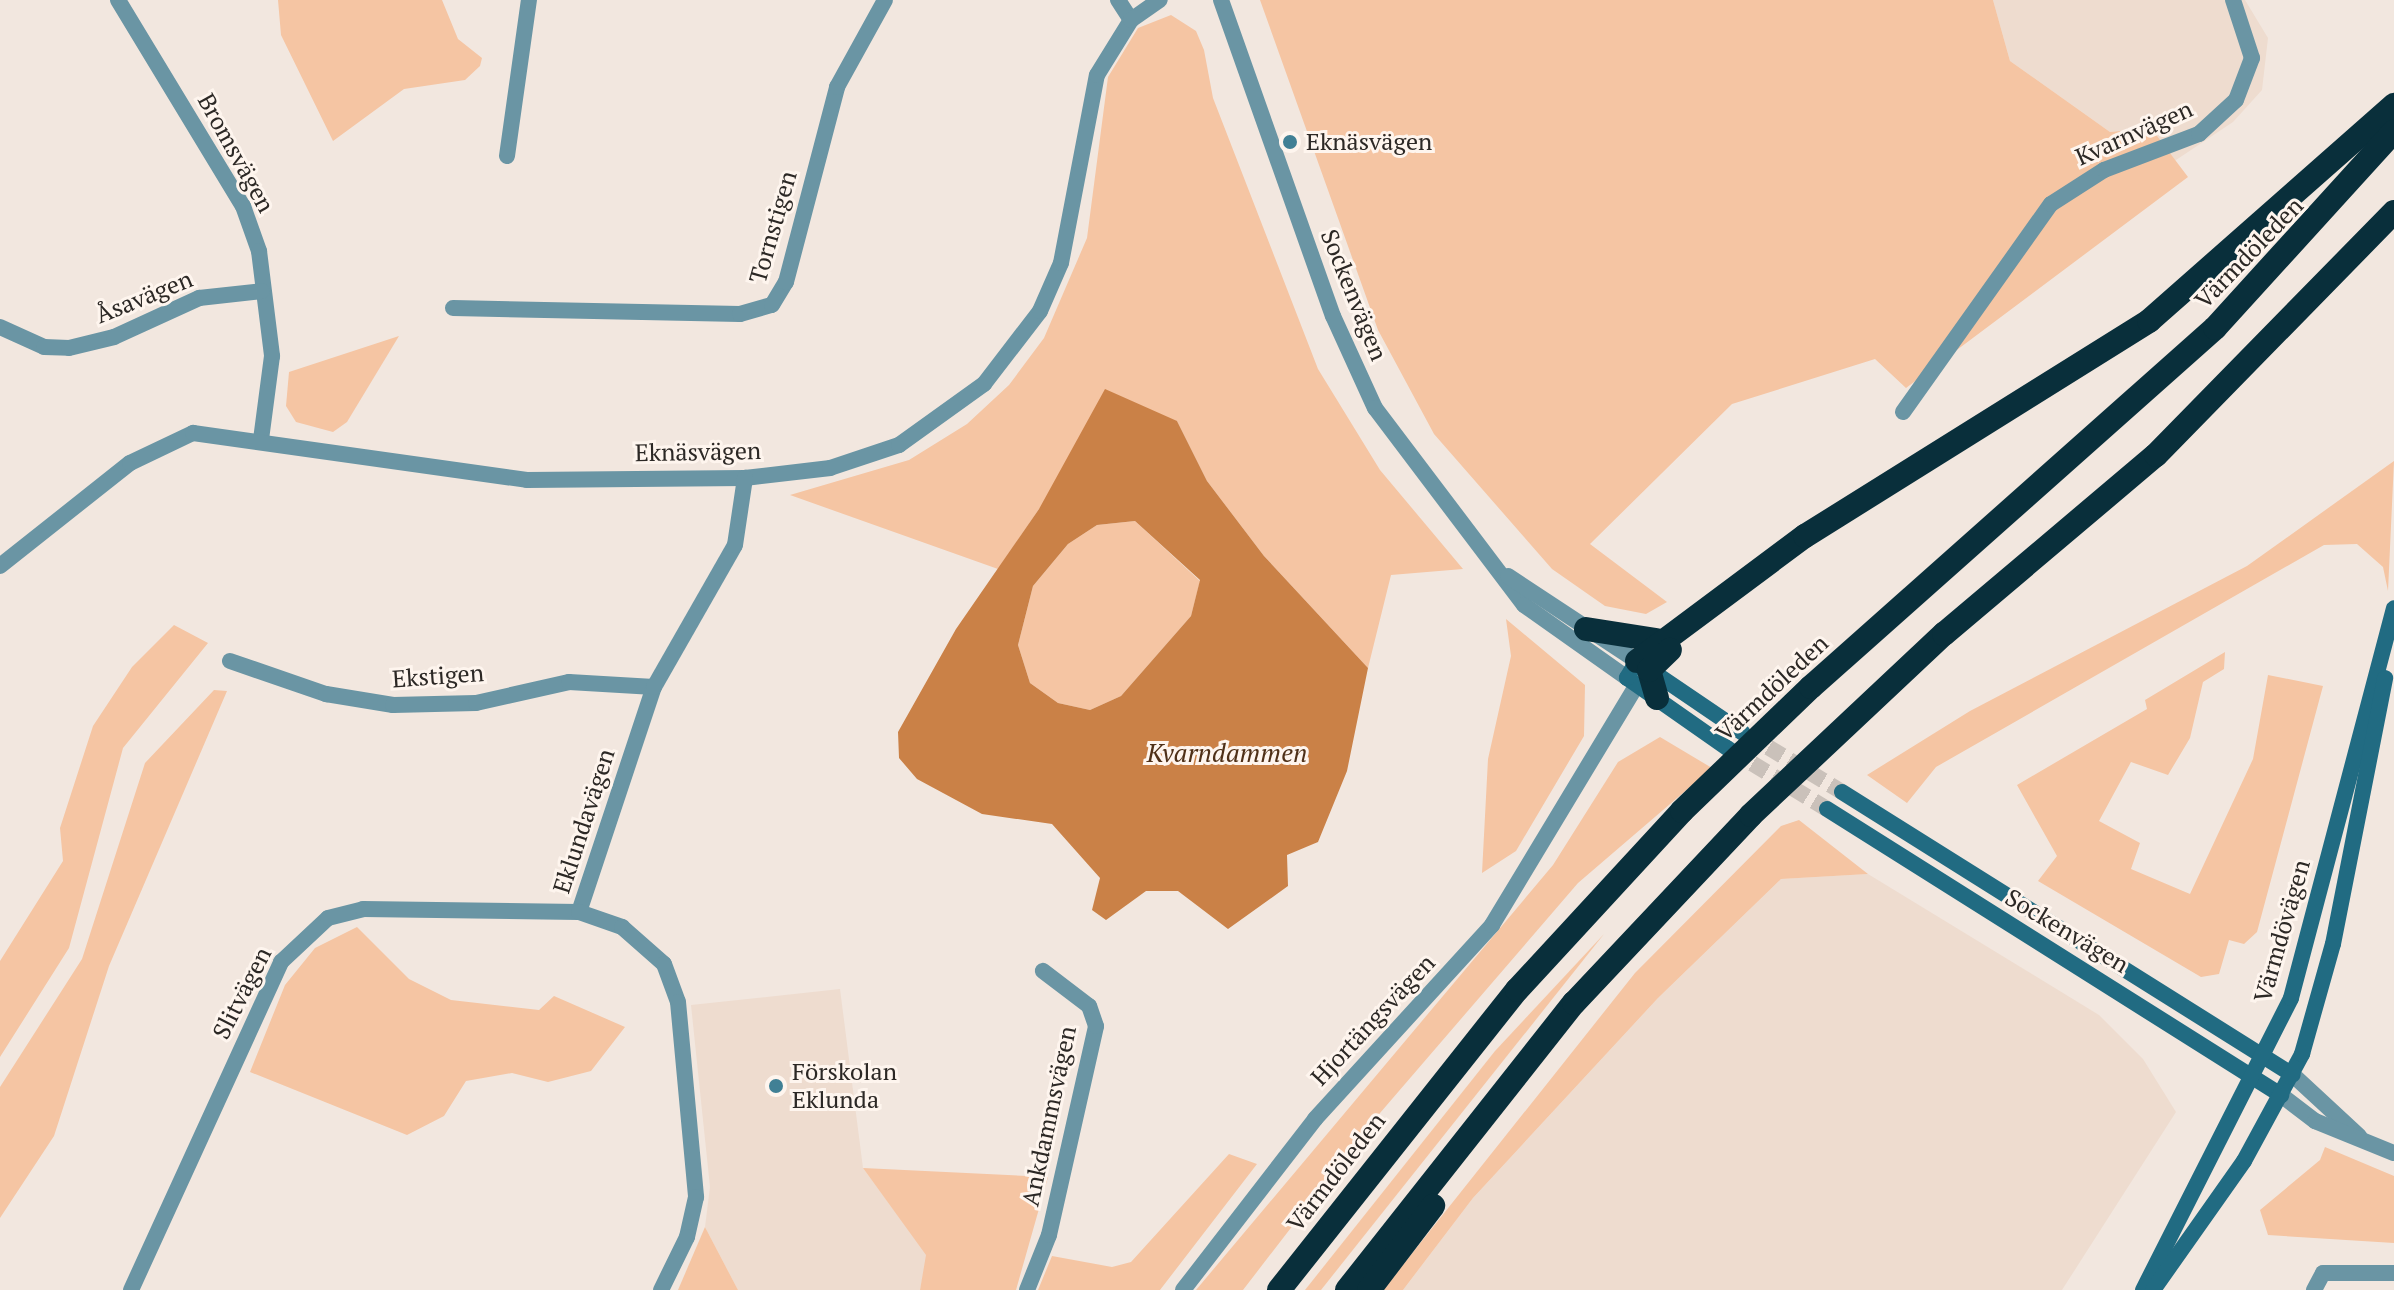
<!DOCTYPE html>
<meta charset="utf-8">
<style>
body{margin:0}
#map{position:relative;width:2394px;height:1290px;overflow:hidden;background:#f2e7df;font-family:"PT Serif",serif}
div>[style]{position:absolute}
.built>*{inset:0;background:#eedccf}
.green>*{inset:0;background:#f5c5a3}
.water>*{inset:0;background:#ca8147}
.secondary-tunnel>*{height:16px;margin-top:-8px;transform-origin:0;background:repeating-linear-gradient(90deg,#cac1ba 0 16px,transparent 0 24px)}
.minor>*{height:16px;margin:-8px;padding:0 8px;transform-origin:8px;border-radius:8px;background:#6a95a4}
.tertiary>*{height:16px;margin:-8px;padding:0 8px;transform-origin:8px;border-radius:8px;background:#6a95a4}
.secondary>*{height:16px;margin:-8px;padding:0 8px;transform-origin:8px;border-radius:8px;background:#216b82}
.motorway>*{height:24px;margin:-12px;padding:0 12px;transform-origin:12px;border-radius:12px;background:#092f3b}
.dots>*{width:22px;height:22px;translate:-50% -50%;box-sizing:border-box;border:4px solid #fef5ee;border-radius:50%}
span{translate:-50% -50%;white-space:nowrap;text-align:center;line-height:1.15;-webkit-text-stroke:6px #fef5ee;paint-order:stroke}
.street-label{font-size:24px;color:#2c2825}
.poi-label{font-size:24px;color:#2c2825}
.left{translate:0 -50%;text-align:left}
.water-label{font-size:26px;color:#4f3017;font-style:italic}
</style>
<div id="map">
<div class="built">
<div style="clip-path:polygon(1993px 0,2245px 0,2268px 38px,2262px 90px,2233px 122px,2173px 162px,2151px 128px,2110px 132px,2010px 61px)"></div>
<div style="clip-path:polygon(1868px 874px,2099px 1015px,2143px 1059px,2176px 1112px,2062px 1290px,1403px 1290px,1473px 1198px,1658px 998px,1781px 879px)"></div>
<div style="clip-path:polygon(840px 989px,863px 1168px,927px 1255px,920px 1290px,738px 1290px,705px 1227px,710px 1187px,691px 1005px)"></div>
</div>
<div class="green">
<div style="clip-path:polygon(278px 0,442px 0,458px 39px,482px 58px,480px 66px,465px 80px,404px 89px,333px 141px,281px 35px)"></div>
<div style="clip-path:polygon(1260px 0,1993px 0,2010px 61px,2110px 132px,2151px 128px,2188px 177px,1906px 388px,1875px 359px,1732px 404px,1590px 544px,1667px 602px,1646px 614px,1605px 606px,1552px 569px,1434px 434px,1378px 330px)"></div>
<div style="clip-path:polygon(1171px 15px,1196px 31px,1204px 50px,1213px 98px,1318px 369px,1380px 470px,1463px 569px,1391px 575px,1368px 668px,1264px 556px,1207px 481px,1177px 421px,1039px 509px,998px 569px,790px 495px,909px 460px,967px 424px,1009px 385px,1044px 338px,1087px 238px,1108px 77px,1138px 28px)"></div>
<div style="clip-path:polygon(399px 336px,347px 422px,333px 432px,296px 422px,286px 406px,289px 372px)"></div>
<div style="clip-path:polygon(2394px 461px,2388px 591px,2383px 567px,2357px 544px,2324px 545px,1936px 767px,1907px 803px,1867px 775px,1970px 711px,2247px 566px)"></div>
<div style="clip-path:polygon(1135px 521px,1200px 581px,1191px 616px,1121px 696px,1090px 710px,1058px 703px,1030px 683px,1018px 645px,1033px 586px,1068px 544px,1097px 525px)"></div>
<div style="clip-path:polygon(1506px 619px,1585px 685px,1584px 736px,1516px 851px,1482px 873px,1488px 759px,1511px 656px)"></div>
<div style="clip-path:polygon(174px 625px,208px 643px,123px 748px,69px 948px,0 1057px,0 961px,63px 861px,60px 828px,93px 726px,132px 667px)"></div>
<div style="clip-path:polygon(2225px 652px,2224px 669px,2203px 682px,2190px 738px,2168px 775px,2131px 762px,2099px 821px,2140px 843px,2131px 869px,2190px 894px,2253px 759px,2268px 675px,2323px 686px,2257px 932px,2244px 944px,2229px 940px,2219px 974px,2201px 977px,2038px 881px,2057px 856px,2017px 785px,2147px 709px,2145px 700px)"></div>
<div style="clip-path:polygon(214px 690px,227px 691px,109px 966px,54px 1136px,0 1218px,0 1087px,82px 959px,145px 763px)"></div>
<div style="clip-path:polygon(1660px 737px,1712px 768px,1578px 883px,1374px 1120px,1243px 1290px,1196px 1290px,1553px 865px,1618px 762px)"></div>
<div style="clip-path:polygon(1799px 820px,1868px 874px,1781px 879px,1658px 998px,1473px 1198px,1403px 1290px,1383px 1290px,1635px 973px,1781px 826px)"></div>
<div style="clip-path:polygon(357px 927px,409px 979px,451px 1000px,539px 1010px,554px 996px,625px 1027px,591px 1071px,548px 1082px,512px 1073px,466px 1081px,444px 1116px,407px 1135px,250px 1072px,285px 985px,315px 948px)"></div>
<div style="clip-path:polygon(1604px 934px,1321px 1290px,1305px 1290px,1495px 1051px)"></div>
<div style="clip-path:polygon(2325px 1147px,2394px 1176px,2394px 1243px,2268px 1235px,2260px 1210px,2320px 1160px)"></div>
<div style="clip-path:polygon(1229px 1154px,1257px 1164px,1160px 1290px,1038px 1290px,1052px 1256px,1112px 1267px,1131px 1262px)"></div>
<div style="clip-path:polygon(863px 1168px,1048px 1177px,1016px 1290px,920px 1290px,926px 1255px)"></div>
<div style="clip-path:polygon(705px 1227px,738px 1290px,678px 1290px)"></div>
</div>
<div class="water">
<div style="clip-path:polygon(evenodd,1105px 389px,1177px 421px,1207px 481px,1264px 556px,1368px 668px,1347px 771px,1318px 842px,1287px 855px,1288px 886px,1228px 929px,1178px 891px,1146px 891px,1106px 920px,1092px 910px,1100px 878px,1052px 824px,982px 814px,917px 779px,899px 758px,898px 732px,956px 629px,1039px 509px,1105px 389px,1135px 521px,1200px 580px,1191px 616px,1121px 696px,1090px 710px,1058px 703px,1030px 683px,1018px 645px,1033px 586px,1068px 544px,1097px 525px,1135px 521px)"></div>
</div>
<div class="secondary-tunnel">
<div style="left:1748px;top:735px;width:110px;rotate:31.2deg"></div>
<div style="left:1732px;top:751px;width:111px;rotate:31.4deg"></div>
</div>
<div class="minor">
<div style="left:118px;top:0;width:241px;rotate:58.8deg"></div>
<div style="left:243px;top:206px;width:48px;rotate:70.4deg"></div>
<div style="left:259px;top:251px;width:106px;rotate:82.9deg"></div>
<div style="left:272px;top:356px;width:84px;rotate:97.5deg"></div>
<div style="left:1118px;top:0;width:24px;rotate:57deg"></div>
<div style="left:507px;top:156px;width:158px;rotate:-82deg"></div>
<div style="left:453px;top:308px;width:287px;rotate:1.2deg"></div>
<div style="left:740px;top:314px;width:33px;rotate:-16deg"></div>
<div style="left:772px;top:305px;width:27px;rotate:-59deg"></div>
<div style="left:786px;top:282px;width:202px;rotate:-75.3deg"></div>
<div style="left:837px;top:87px;width:99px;rotate:-61.1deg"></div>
<div style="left:0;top:327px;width:48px;rotate:24.4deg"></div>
<div style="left:44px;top:347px;width:25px;rotate:2deg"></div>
<div style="left:69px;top:348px;width:46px;rotate:-13.7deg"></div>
<div style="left:114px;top:337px;width:94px;rotate:-24.6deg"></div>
<div style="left:199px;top:298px;width:63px;rotate:-6.3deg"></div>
<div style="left:1903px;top:412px;width:255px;rotate:-54.6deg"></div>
<div style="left:2051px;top:204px;width:63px;rotate:-32.7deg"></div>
<div style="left:2104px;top:170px;width:102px;rotate:-20.8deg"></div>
<div style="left:2199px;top:134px;width:50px;rotate:-42.6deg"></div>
<div style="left:2236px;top:100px;width:45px;rotate:-69.1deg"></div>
<div style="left:2252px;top:58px;width:61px;rotate:-108.1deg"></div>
<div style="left:0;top:566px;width:166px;rotate:-38.4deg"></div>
<div style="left:130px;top:463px;width:70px;rotate:-25.5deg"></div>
<div style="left:193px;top:433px;width:337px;rotate:8deg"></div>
<div style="left:527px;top:480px;width:218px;rotate:-0.5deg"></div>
<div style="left:745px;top:478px;width:86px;rotate:-6.7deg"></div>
<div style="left:830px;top:468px;width:73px;rotate:-18.4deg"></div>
<div style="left:899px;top:445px;width:105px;rotate:-35.7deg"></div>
<div style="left:984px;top:384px;width:92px;rotate:-52.5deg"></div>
<div style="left:1040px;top:311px;width:52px;rotate:-66.4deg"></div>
<div style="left:1061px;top:263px;width:191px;rotate:-79.2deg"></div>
<div style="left:1097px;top:75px;width:65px;rotate:-58.3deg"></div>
<div style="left:1131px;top:20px;width:35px;rotate:-35deg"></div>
<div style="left:230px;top:661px;width:102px;rotate:19deg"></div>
<div style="left:326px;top:694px;width:68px;rotate:9.3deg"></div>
<div style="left:393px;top:705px;width:83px;rotate:-1.4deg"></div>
<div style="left:476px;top:703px;width:95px;rotate:-12.7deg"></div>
<div style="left:569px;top:682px;width:85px;rotate:3.4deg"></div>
<div style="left:579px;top:912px;width:237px;rotate:-71.6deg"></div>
<div style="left:654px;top:687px;width:163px;rotate:-60.3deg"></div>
<div style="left:735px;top:545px;width:68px;rotate:-81.5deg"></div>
<div style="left:2293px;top:1075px;width:90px;rotate:42.7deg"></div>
<div style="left:2281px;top:1095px;width:43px;rotate:37.4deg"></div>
<div style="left:2315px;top:1121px;width:85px;rotate:22.1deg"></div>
<div style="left:131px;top:1290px;width:361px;rotate:-65.4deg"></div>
<div style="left:281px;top:962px;width:64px;rotate:-43.1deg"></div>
<div style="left:328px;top:918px;width:36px;rotate:-14deg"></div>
<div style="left:363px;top:909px;width:216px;rotate:0.8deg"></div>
<div style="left:579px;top:912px;width:46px;rotate:19.2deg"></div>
<div style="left:622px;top:927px;width:56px;rotate:41.4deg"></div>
<div style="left:664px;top:964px;width:40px;rotate:69.8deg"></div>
<div style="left:678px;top:1002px;width:196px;rotate:84.7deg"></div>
<div style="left:696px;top:1197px;width:41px;rotate:102.7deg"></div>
<div style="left:687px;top:1237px;width:59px;rotate:116.1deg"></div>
<div style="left:1027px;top:1290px;width:59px;rotate:-68.2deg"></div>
<div style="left:1049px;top:1235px;width:214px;rotate:-77.3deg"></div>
<div style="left:1096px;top:1026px;width:21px;rotate:-109deg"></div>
<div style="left:1089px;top:1006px;width:58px;rotate:-142.7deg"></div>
<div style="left:1183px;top:1290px;width:216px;rotate:-52.3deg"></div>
<div style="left:1315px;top:1119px;width:263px;rotate:-47.6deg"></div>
<div style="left:1492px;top:925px;width:280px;rotate:-58.9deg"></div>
<div style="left:2314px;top:1290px;width:19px;rotate:-62deg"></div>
<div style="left:2323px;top:1273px;width:71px"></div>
</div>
<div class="tertiary">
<div style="left:1221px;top:0;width:335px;rotate:70.5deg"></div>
<div style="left:1333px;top:316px;width:101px;rotate:65.5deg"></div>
<div style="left:1375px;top:408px;width:247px;rotate:52.9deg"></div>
<div style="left:1524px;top:605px;width:126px;rotate:35.3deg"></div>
<div style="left:1508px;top:576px;width:154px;rotate:33.4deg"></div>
</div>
<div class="secondary">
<div style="left:1730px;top:750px;width:126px;rotate:-145deg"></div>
<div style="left:1627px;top:678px;width:20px;rotate:-60deg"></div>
<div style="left:1637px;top:661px;width:128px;rotate:34.2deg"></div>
<div style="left:1842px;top:792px;width:532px;rotate:32.11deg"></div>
<div style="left:1827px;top:809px;width:537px;rotate:32.21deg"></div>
<div style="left:2143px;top:1290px;width:327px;rotate:-63.1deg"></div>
<div style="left:2291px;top:998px;width:403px;rotate:-75.2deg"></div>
<div style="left:2153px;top:1290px;width:158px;rotate:-54.8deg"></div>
<div style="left:2244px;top:1161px;width:122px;rotate:-61.5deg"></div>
<div style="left:2302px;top:1054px;width:114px;rotate:-74.3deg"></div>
<div style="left:2333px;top:944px;width:271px;rotate:-78.9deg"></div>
</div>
<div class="motorway">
<div style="left:1586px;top:629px;width:71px;rotate:8.9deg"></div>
<div style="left:1637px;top:661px;width:209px;rotate:-36.7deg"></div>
<div style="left:1805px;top:536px;width:406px;rotate:-32deg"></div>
<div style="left:2149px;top:321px;width:327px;rotate:-41.4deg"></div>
<div style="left:1657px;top:698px;width:29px;rotate:-106deg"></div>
<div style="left:1649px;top:670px;width:29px;rotate:-44deg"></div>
<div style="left:1279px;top:1290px;width:383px;rotate:-51.6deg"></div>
<div style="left:1517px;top:990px;width:243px;rotate:-47.3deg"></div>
<div style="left:1682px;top:811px;width:179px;rotate:-43.9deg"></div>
<div style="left:1811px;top:687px;width:540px;rotate:-41.62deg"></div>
<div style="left:2215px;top:328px;width:266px;rotate:-47.7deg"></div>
<div style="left:1347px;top:1290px;width:366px;rotate:-51.7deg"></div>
<div style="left:1574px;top:1003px;width:258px;rotate:-46.7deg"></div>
<div style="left:1751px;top:815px;width:265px;rotate:-43.2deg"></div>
<div style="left:1944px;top:634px;width:277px;rotate:-40.2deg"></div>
<div style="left:2156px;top:455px;width:340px;rotate:-45.6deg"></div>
<div style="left:1369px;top:1290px;width:106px;rotate:-52.7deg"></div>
</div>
<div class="dots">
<div style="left:1290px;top:142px;background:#418095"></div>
<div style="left:776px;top:1086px;background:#418095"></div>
</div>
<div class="street-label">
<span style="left:2134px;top:133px;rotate:-24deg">Kvarnvägen</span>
<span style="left:236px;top:153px;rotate:61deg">Bromsvägen</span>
<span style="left:773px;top:227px;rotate:-74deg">Tornstigen</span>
<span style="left:2249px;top:253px;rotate:-46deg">Värmdöleden</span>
<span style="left:1354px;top:295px;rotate:68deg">Sockenvägen</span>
<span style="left:144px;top:297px;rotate:-22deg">Åsavägen</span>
<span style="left:698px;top:452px;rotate:-1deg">Eknäsvägen</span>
<span style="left:438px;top:676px;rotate:-4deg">Ekstigen</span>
<span style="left:1772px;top:688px;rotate:-43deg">Värmdöleden</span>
<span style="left:584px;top:821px;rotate:-72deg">Eklundavägen</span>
<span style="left:2067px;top:931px;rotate:31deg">Sockenvägen</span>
<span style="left:2282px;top:931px;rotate:-74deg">Värmdövägen</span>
<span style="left:242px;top:993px;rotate:-63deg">Slitvägen</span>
<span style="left:1373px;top:1020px;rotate:-47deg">Hjortängsvägen</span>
<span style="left:1049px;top:1116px;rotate:-78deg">Ankdammsvägen</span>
<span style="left:1336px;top:1172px;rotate:-52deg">Värmdöleden</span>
</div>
<div class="poi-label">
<span class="left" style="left:1306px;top:142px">Eknäsvägen</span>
<span class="left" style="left:792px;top:1086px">Förskolan<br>Eklunda</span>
</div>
<div class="water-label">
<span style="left:1227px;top:753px">Kvarndammen</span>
</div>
</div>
